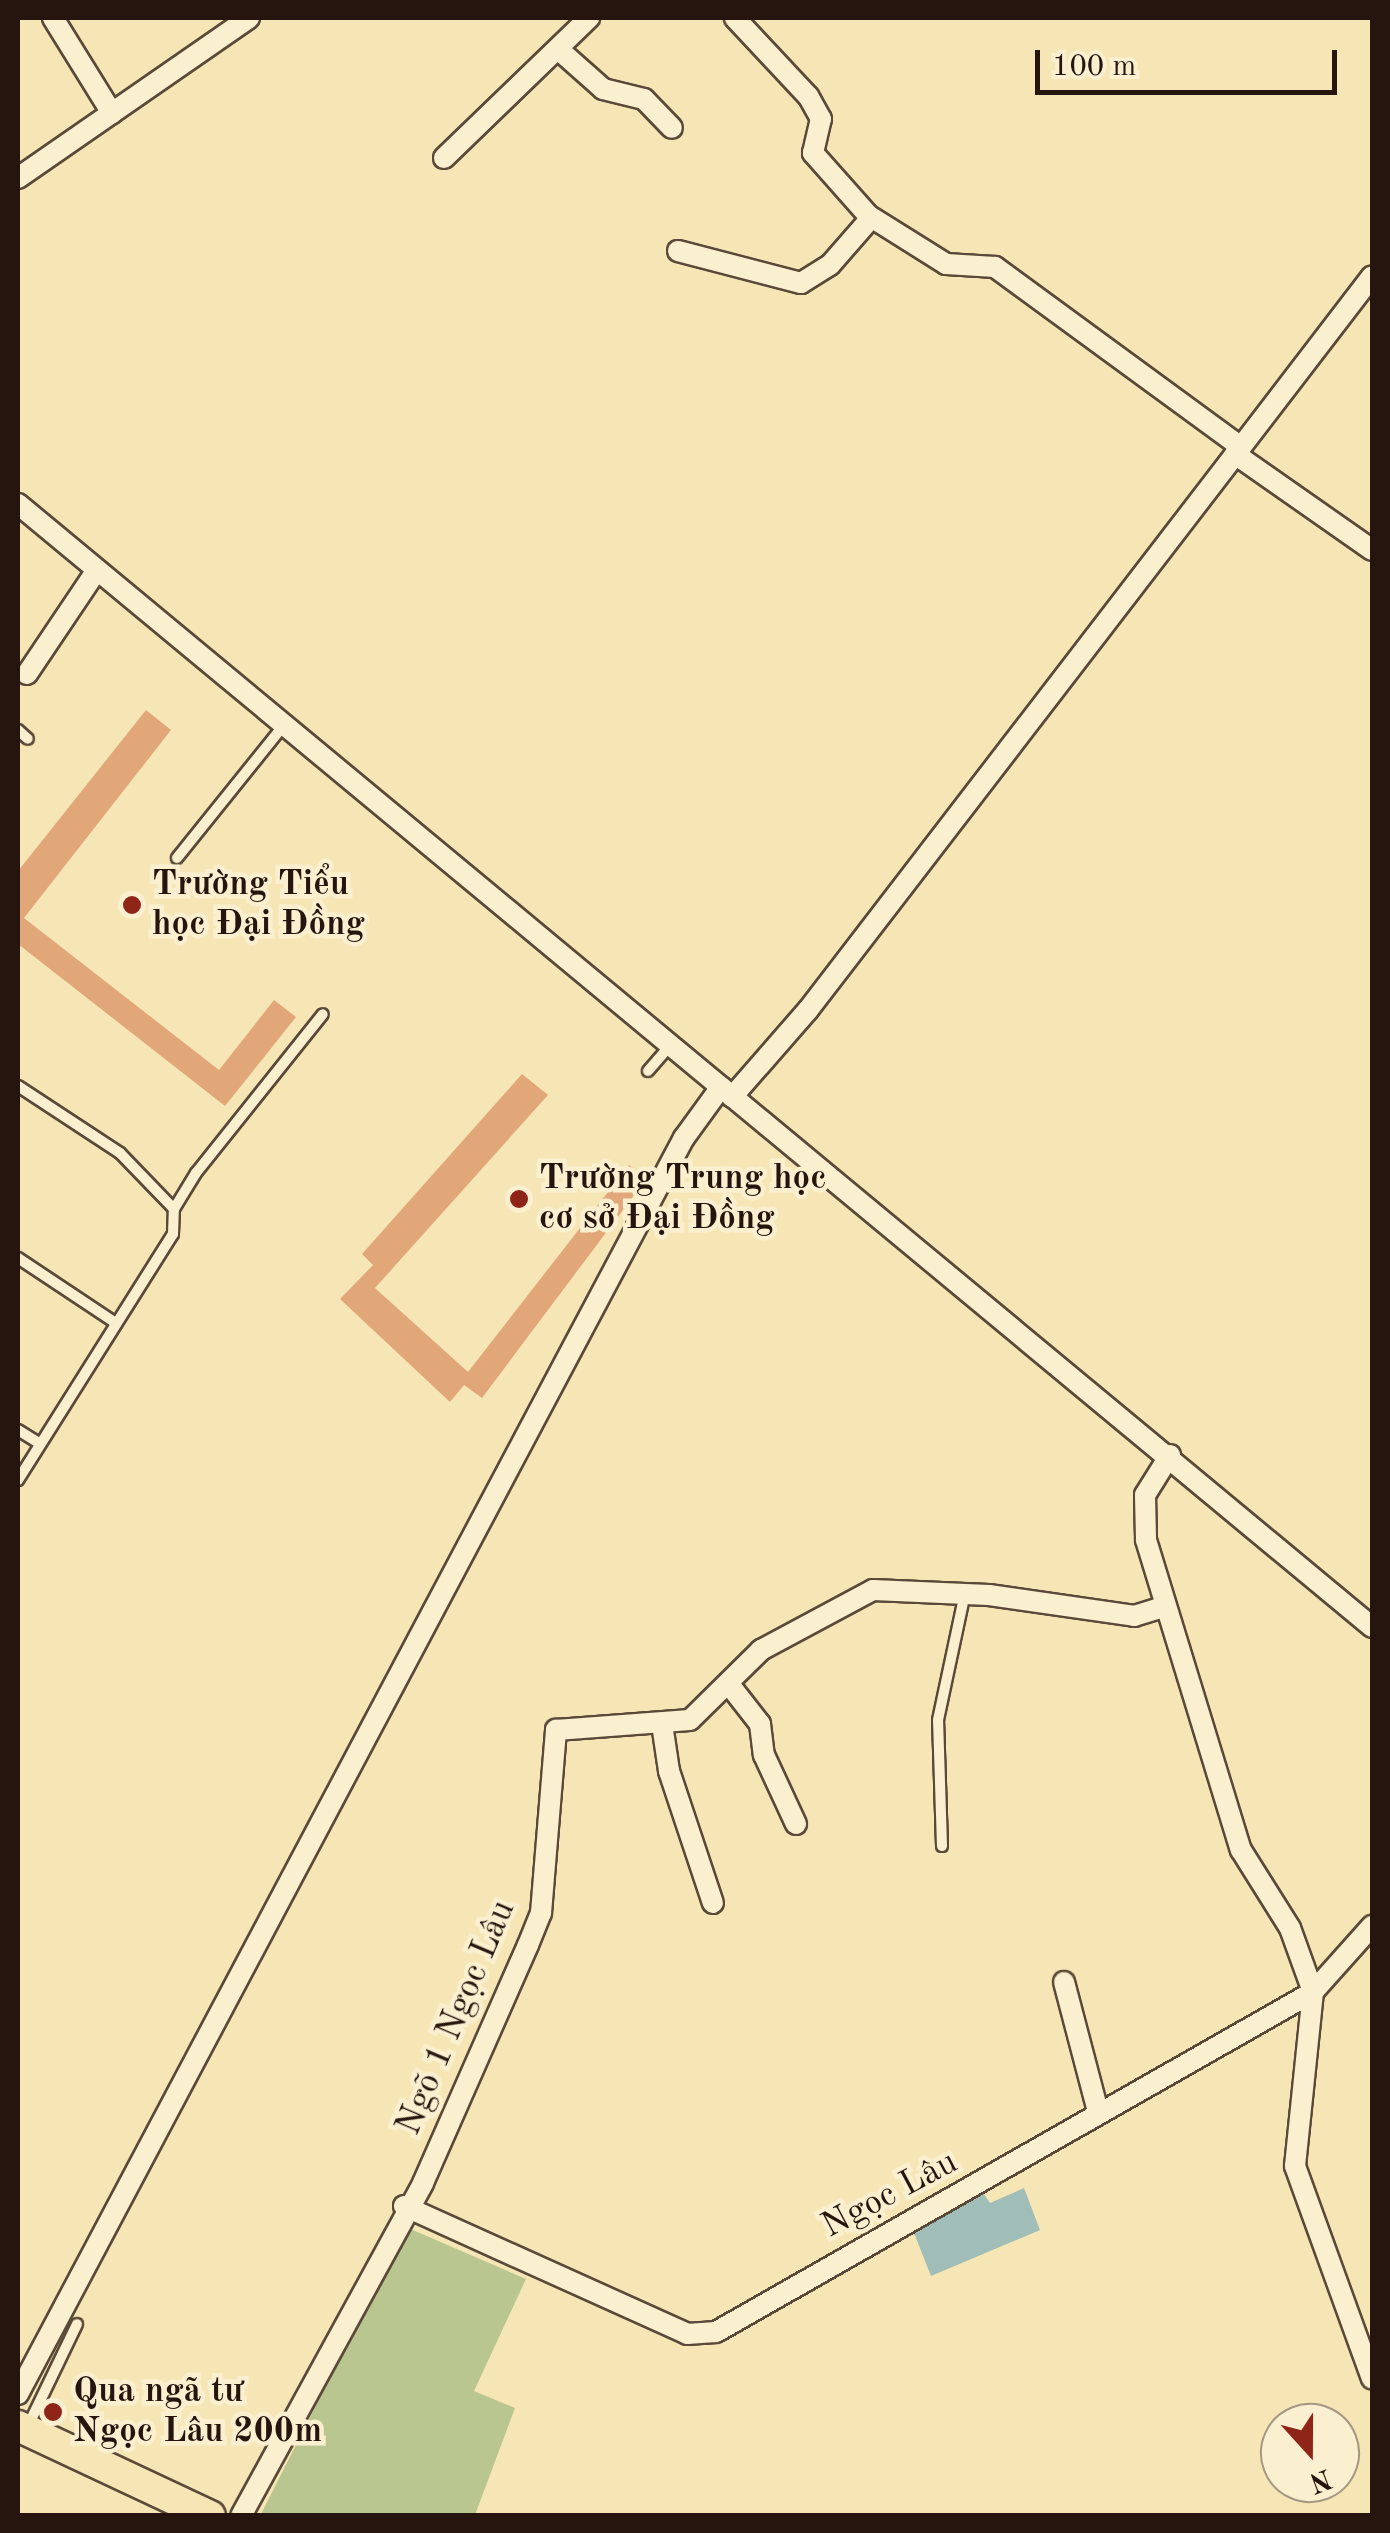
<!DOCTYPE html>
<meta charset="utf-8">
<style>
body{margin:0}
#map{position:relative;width:1390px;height:2533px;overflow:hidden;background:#f7e6b5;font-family:"Old Standard TT",serif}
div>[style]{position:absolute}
.green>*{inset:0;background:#bac68f}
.water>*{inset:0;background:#a1bdb7}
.building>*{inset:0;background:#e2a779}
.roads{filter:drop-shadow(2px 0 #5a4938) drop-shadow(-2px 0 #5a4938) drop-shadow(0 2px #5a4938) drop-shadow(0 -2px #5a4938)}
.lane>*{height:10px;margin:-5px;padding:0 5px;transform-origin:5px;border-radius:5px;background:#faefcf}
.street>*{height:20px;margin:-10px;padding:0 10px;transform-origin:10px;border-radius:10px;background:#faefcf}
.primary>*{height:30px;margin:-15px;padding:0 15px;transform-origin:15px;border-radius:15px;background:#f7e6b5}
.dots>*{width:28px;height:28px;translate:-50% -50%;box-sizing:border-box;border:5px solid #faefcf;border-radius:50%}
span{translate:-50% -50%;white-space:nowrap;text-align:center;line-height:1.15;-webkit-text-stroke:9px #faefcf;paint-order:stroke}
.poi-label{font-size:35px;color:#26150e;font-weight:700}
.left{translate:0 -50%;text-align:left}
.street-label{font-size:35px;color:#26150e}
.frame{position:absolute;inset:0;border:20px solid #26150e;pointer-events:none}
.north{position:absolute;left:1260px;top:2403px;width:100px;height:100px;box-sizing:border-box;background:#faefcf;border:2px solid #a59882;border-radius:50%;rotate:159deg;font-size:28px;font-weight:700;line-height:40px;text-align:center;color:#26150e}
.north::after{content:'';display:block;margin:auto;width:35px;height:45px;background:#8f2418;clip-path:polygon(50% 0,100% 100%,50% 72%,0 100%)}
.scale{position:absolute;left:1035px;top:50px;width:302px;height:45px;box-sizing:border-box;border:5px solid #26150e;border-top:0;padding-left:12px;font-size:30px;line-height:35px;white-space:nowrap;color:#26150e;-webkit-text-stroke:8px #faefcf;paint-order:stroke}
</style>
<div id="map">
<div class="green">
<div style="clip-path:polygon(406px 2227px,526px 2279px,474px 2391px,515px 2408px,475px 2515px,260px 2516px)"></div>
</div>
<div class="water">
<div style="clip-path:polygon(1024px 2188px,1040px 2230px,931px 2276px,914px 2233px,984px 2194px,990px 2203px)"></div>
</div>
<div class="building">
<div style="clip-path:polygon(146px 710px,171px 730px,24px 918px,219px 1070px,274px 1000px,296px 1017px,225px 1106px,18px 944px,18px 871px)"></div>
<div style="clip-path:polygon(522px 1074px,548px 1095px,375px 1288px,468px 1372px,629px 1165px,647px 1178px,482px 1398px,464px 1385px,450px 1402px,340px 1299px,373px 1265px,362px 1254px)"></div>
</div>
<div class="roads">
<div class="lane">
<div style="left:18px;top:730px;width:13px;rotate:42deg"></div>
<div style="left:177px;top:858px;width:171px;rotate:-51.2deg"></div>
<div style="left:648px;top:1071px;width:33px;rotate:-49deg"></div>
<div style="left:18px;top:1086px;width:122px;rotate:33.3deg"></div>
<div style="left:120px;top:1153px;width:78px;rotate:46deg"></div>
<div style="left:18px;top:1258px;width:118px;rotate:33.6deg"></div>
<div style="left:18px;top:1430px;width:26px;rotate:32deg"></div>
<div style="left:18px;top:1480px;width:291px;rotate:-57.8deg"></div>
<div style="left:173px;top:1234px;width:25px;rotate:-88deg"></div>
<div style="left:174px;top:1209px;width:42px;rotate:-58.6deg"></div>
<div style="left:196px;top:1173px;width:203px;rotate:-51.4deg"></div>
<div style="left:942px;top:1846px;width:126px;rotate:-91.8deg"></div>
<div style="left:938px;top:1720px;width:125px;rotate:-78deg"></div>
<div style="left:28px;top:2426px;width:113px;rotate:-64.3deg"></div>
</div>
<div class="street">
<div style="left:53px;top:18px;width:112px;rotate:58.2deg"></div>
<div style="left:558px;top:49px;width:60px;rotate:41.6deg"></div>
<div style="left:603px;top:89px;width:42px;rotate:13.7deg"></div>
<div style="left:644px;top:99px;width:40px;rotate:46deg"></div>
<div style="left:444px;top:158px;width:202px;rotate:-44deg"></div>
<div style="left:18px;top:178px;width:281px;rotate:-34.7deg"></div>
<div style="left:678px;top:251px;width:127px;rotate:14.6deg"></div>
<div style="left:801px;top:283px;width:34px;rotate:-32deg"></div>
<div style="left:830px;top:265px;width:62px;rotate:-48.9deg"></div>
<div style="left:1241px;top:447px;width:215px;rotate:-52.5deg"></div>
<div style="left:1235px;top:454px;width:167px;rotate:35deg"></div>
<div style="left:18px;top:504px;width:1759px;rotate:39.67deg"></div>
<div style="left:27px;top:674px;width:125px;rotate:-56.1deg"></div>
<div style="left:732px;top:1097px;width:116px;rotate:-48.9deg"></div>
<div style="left:808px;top:1010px;width:710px;rotate:-52.44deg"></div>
<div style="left:1241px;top:447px;width:305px;rotate:-143.8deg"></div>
<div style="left:995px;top:267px;width:49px;rotate:-176.5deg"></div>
<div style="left:946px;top:264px;width:92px;rotate:-147.9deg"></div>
<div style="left:868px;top:215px;width:83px;rotate:-131.6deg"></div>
<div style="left:813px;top:153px;width:35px;rotate:-77deg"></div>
<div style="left:821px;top:119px;width:26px;rotate:-119deg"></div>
<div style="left:808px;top:96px;width:107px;rotate:-133.1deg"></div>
<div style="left:1170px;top:1455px;width:47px;rotate:122deg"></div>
<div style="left:1145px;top:1495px;width:45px;rotate:88.7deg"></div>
<div style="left:1146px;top:1540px;width:324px;rotate:73deg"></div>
<div style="left:1241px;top:1850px;width:92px;rotate:57.9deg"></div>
<div style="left:1290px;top:1928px;width:68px;rotate:70.2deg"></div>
<div style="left:1313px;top:1992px;width:175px;rotate:95.9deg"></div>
<div style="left:1295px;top:2166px;width:226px;rotate:70.1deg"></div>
<div style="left:728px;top:1683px;width:52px;rotate:52deg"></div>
<div style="left:760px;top:1724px;width:31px;rotate:83deg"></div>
<div style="left:764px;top:1755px;width:76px;rotate:65.1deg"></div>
<div style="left:662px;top:1724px;width:48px;rotate:81.5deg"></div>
<div style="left:669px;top:1771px;width:139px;rotate:71.6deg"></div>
<div style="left:1064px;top:1982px;width:134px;rotate:75.3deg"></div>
<div style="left:404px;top:2206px;width:311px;rotate:24.3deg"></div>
<div style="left:687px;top:2334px;width:29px;rotate:-4deg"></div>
<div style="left:716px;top:2332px;width:687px;rotate:-29.66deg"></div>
<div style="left:1313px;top:1992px;width:89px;rotate:-48.2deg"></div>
<div style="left:18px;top:2394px;width:1422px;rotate:-62.07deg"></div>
<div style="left:684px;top:1138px;width:63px;rotate:-54deg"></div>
<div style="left:241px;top:2516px;width:379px;rotate:-61.3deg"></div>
<div style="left:423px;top:2183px;width:260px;rotate:-66.2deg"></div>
<div style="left:528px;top:1945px;width:35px;rotate:-68deg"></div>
<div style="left:541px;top:1913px;width:184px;rotate:-85.3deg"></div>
<div style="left:556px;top:1730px;width:134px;rotate:-4.3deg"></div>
<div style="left:690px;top:1720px;width:100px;rotate:-44.6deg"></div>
<div style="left:761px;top:1650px;width:127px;rotate:-28.2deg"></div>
<div style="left:873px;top:1590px;width:116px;rotate:2.5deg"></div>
<div style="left:989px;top:1595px;width:147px;rotate:8.2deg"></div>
<div style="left:1134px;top:1616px;width:31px;rotate:-17deg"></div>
</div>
<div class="primary">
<div style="left:18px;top:2426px;width:212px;rotate:25.1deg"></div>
</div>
</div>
<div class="dots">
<div style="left:132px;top:905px;background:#8f2418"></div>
<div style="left:519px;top:1199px;background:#8f2418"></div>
<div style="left:53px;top:2412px;background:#8f2418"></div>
</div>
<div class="poi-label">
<span class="left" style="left:152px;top:905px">Trường Tiểu<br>học Đại Đồng</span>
<span class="left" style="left:539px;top:1199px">Trường Trung học<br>cơ sở Đại Đồng</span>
<span class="left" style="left:73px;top:2412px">Qua ngã tư<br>Ngọc Lâu 200m</span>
</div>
<div class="street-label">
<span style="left:457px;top:2018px;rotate:-67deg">Ngõ 1 Ngọc Lâu</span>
<span style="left:890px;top:2195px;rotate:-28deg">Ngọc Lâu</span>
</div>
<div class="frame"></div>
<div class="north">N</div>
<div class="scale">100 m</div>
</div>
